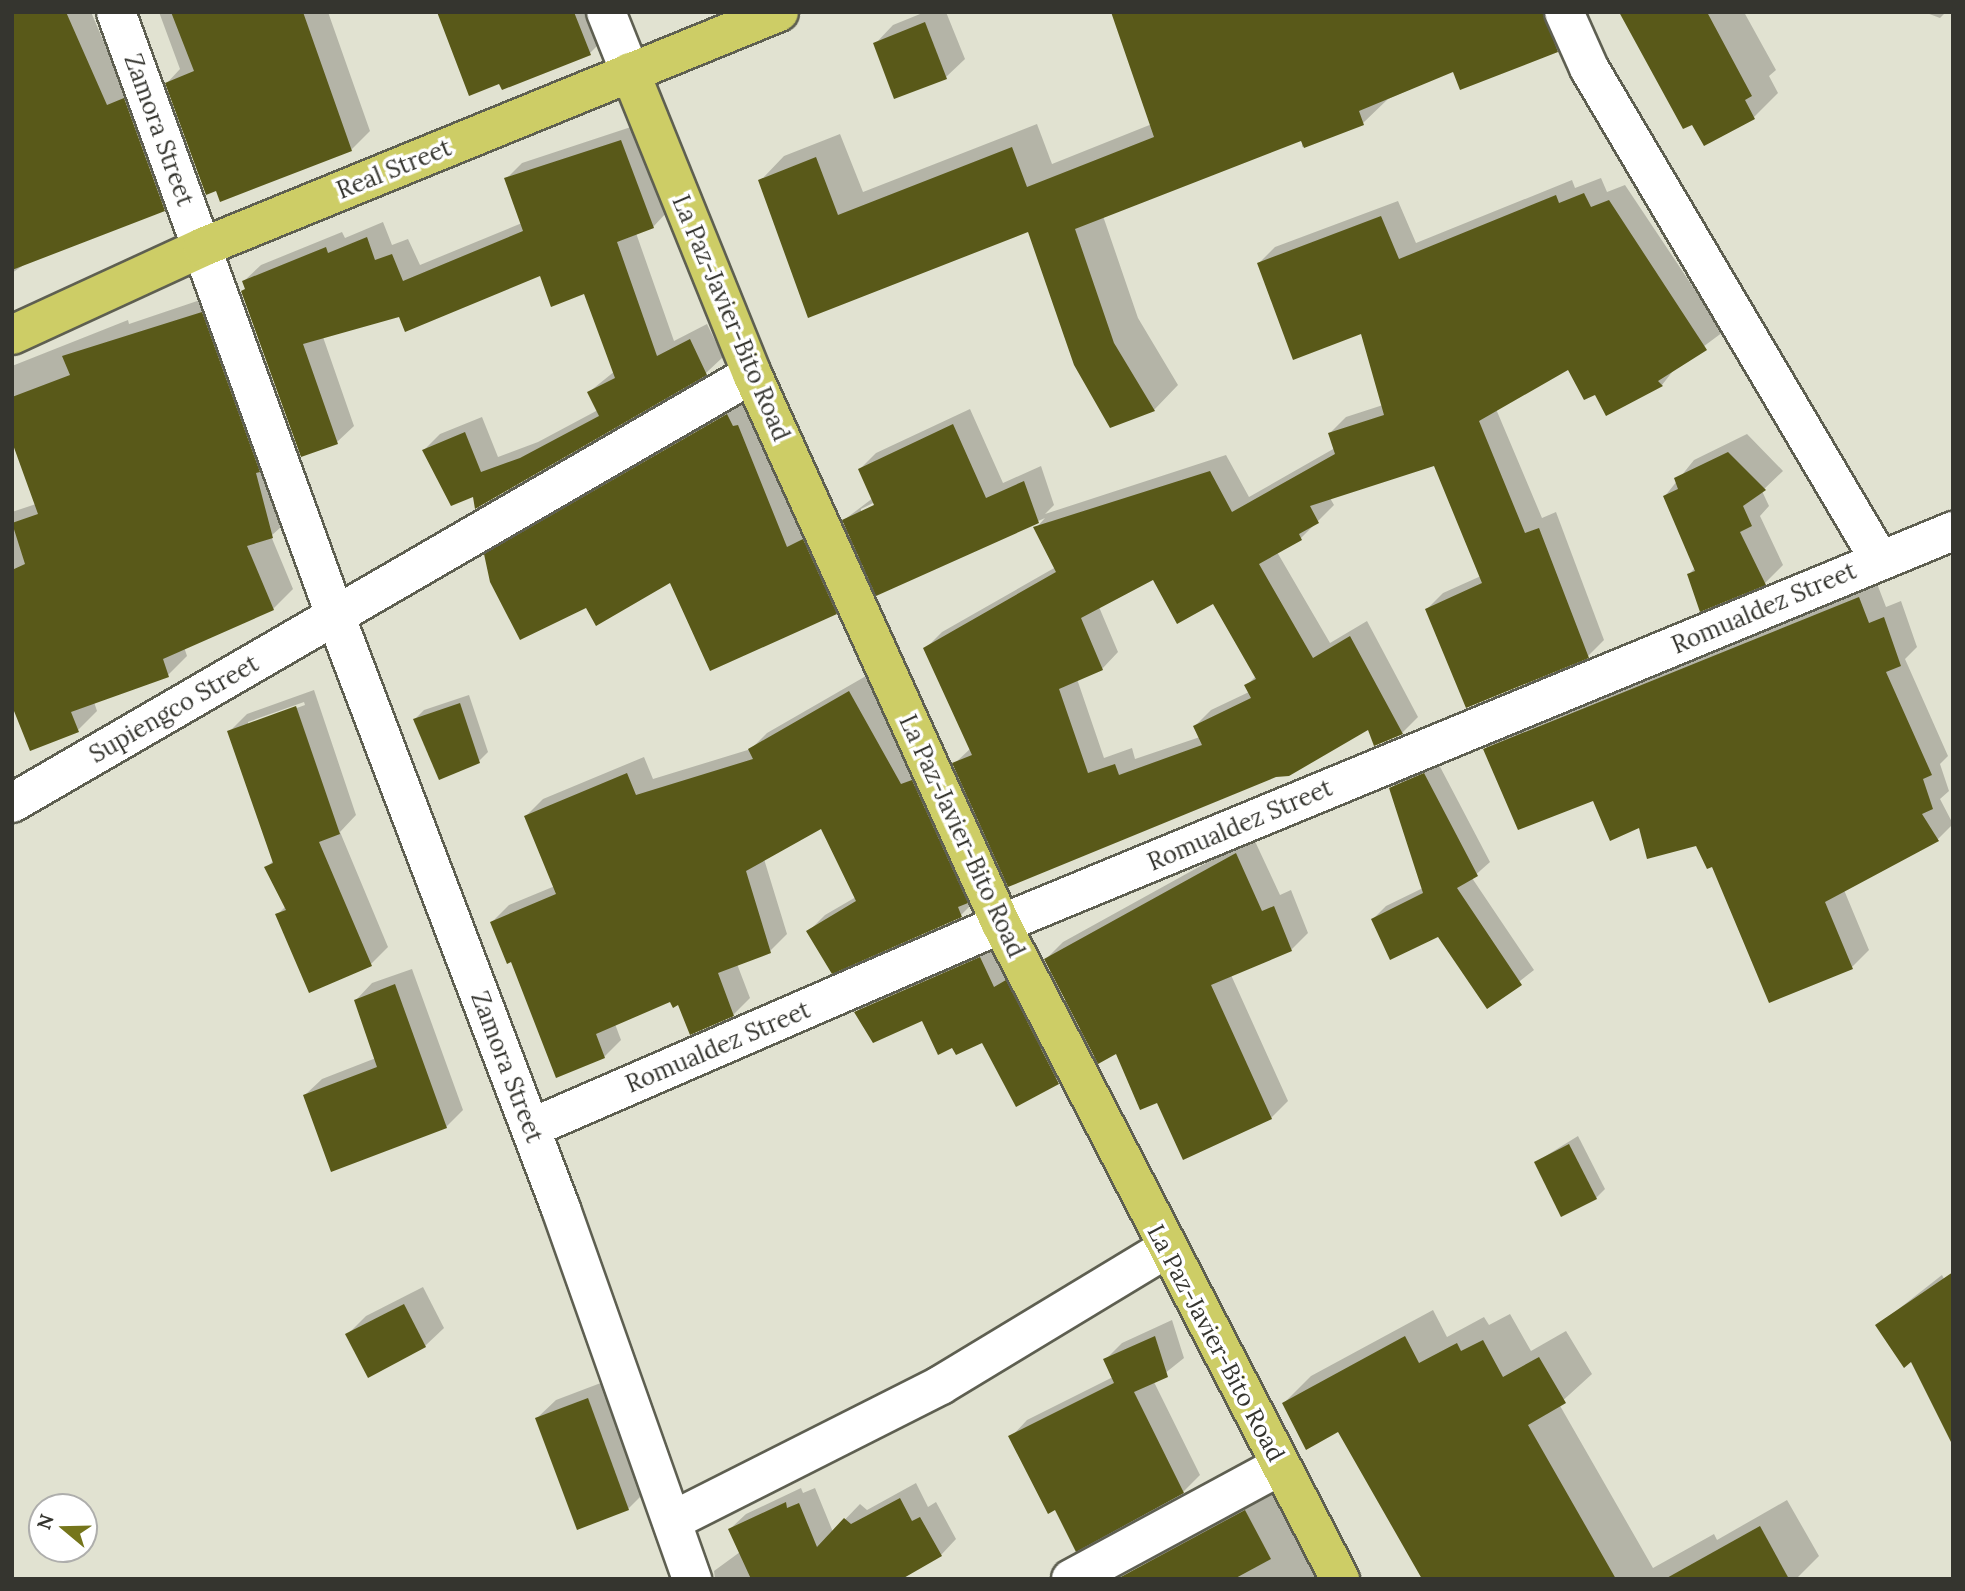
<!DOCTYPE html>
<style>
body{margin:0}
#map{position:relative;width:1965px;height:1591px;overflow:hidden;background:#e1e2d1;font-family:Lora,serif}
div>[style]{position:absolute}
.shadow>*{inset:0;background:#0003}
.building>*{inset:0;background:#595919}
.roads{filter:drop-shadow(2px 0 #5e5f51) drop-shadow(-2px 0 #5e5f51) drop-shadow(0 2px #5e5f51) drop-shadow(0 -2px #5e5f51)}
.minor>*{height:38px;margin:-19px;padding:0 19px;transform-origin:19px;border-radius:19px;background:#fff}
.major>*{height:38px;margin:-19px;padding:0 19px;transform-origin:19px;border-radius:19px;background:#cdcd66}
span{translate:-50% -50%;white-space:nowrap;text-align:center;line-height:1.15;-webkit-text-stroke:7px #fff;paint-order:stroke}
.street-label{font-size:24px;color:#35352f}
.frame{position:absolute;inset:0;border:14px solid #35352f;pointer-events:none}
.north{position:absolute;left:28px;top:1493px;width:70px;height:70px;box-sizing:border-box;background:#fff;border:2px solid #aeaeac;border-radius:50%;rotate:289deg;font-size:19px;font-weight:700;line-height:28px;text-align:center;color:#35352f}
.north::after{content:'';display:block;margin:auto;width:24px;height:32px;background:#75751b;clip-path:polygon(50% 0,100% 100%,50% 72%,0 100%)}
</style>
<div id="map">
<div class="shadow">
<div style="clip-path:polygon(12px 12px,91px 12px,124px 89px,181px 192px,164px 209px,31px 260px,12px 273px)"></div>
<div style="clip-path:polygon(159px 12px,328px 12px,370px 131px,351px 150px,167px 83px,180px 69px)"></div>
<div style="clip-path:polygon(439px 12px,609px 12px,615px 28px,590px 53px)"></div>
<div style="clip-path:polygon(925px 12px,946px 12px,965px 59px,946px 77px,875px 44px,893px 25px)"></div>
<div style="clip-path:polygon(1113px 12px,1575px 12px,1581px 26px,1557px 51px,1454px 70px,1388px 99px,1363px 123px,1302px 147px,1302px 138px,1103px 216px,1138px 318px,1178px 385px,1154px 410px,1029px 229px,809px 316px,760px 181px,784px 156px,840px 134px,863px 192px,1037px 124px,1052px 164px,1152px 124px)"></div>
<div style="clip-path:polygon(1621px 12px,1744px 12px,1776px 70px,1769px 76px,1778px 93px,1754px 117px)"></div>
<div style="clip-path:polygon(1924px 12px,1946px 12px,1940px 18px)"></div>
<div style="clip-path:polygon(637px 125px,669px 210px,653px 227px,636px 233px,674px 341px,707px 324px,723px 357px,706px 373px,476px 506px,474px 495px,424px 450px,440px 434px,482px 417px,498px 457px,538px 442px,598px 410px,589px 392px,615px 371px,585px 292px,541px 274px,323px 337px,354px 426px,337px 442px,302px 455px,244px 281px,261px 265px,342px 232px,345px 238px,383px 222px,392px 245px,408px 239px,420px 265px,522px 223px,506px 179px,522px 163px)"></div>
<div style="clip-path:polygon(evenodd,1601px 178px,1607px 192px,1625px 185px,1723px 332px,1676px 367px,1662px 385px,1607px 414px,1596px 393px,1569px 367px,1496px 409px,1542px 518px,1556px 512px,1604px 640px,1588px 656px,1427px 609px,1443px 593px,1481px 576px,1435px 464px,1330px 498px,1334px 505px,1301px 538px,1277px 552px,1330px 643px,1367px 621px,1418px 717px,1402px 733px,1368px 727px,1276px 775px,1009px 884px,954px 764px,971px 748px,925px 649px,942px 632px,1056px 567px,1036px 528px,1045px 518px,877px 593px,844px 520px,873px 498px,860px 469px,876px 453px,970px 409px,1003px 483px,1041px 466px,1054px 505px,1045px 514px,1226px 455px,1249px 497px,1335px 448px,1330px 433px,1346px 417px,1383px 405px,1362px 332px,1259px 263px,1275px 247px,1398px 201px,1416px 243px,1572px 180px,1575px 188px,1601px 178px,881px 499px,883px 502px,861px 513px,861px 509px,881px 499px,1601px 178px,1154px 578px,1214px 602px,1256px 676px,1246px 686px,1249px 692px,1211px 710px,1195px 726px,1200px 737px,1135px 759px,1132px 748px,1104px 758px,1077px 679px,1102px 669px,1118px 652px,1099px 607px,1154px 578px)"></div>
<div style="clip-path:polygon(221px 293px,292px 517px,271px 536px,293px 589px,273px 609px,184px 647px,187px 656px,168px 675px,94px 702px,97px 711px,78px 730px,12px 701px,12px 512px,36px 504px,12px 437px,12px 366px,128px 320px,129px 324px)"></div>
<div style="clip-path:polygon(743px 399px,851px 596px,836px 612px,671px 581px,586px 606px,486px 555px,502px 539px)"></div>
<div style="clip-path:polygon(1747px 434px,1783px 471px,1762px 491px,1769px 506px,1760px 516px,1783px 565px,1765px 583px,1689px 574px,1695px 568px,1665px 496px,1694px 460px)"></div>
<div style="clip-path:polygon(1876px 581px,1886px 607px,1901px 601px,1917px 647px,1905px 659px,1948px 756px,1940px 764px,1949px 791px,1940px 799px,1953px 824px,1938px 839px,1844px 890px,1869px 950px,1852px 967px,1713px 864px,1697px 844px,1641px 826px,1594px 799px,1485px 749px,1503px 732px)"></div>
<div style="clip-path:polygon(866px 676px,918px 768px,978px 898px,961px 915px,832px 971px,808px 932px,825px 915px,856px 897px,821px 827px,764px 859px,787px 934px,770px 951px,737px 964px,750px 998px,733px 1015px,671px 999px,615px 1024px,621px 1040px,604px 1057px,512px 960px,492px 922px,509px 905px,555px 886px,526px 816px,543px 799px,644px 757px,653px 779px,751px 749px,767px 733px)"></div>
<div style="clip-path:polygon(evenodd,314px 690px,356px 815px,340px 832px,388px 947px,371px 964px,277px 915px,286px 906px,266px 868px,274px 860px,229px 732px,247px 714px,314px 690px,304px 702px,305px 705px,248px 726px,248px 722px,304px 702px)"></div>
<div style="clip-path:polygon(469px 695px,488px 752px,479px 761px,415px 719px,424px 710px)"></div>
<div style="clip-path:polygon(1437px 761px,1490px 862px,1472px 878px,1534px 970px,1488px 1006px,1439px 934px,1373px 919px,1386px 906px,1423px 888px,1391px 788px,1404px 775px)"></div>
<div style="clip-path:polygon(1253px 837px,1280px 895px,1291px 890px,1308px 933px,1291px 950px,1231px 975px,1288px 1101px,1271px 1118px,1158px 1100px,1046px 959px,1063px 942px)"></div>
<div style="clip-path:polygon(995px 943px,1073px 1068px,1058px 1083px,983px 1040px,923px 1019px,856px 1012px,871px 997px)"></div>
<div style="clip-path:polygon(412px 969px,463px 1110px,446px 1127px,305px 1095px,322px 1079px,376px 1058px,356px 1000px,372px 983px)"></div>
<div style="clip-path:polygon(1578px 1136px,1605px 1189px,1596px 1198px,1536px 1162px)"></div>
<div style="clip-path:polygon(1942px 1275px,1953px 1297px,1912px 1359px,1877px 1326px)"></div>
<div style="clip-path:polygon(423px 1287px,444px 1328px,425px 1346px,347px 1335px,366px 1316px)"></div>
<div style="clip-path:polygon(1433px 1310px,1447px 1337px,1484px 1317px,1489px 1325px,1510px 1314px,1531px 1351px,1566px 1331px,1592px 1374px,1559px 1404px,1653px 1568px,1714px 1534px,1717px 1540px,1787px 1500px,1819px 1556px,1796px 1579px,1423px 1579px,1339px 1430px,1284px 1403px,1311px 1376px)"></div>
<div style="clip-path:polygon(1172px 1320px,1184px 1358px,1154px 1382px,1200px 1475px,1183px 1492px,1011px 1437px,1027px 1420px,1113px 1377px,1105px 1360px,1122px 1343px)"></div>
<div style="clip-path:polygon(606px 1381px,647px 1490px,628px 1509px,537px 1418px,556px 1400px)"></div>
<div style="clip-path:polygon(916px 1483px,928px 1507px,936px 1502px,956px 1539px,941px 1555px,898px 1579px,715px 1579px,714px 1571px,740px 1552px,730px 1529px,746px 1514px,801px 1488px,803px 1493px,815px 1488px,833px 1532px,860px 1504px,867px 1510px)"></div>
<div style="clip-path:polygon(1273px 1484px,1317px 1579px,1149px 1579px,1144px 1566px,1171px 1539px)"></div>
</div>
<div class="building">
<div style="clip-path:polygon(12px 12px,66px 12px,107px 105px,124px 98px,165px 211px,12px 270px)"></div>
<div style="clip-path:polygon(171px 12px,303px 12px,352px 151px,220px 202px,216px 191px,206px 195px,165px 83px,194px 71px)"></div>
<div style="clip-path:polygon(437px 12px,574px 12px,591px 55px,502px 90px,499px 84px,469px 96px)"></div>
<div style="clip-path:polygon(1111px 12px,1543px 12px,1558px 52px,1460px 90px,1453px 72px,1359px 111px,1364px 125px,1304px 148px,1301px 141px,1075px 229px,1114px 343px,1155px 411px,1110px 428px,1074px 365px,1028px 232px,808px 318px,758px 180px,816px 157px,838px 215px,1012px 147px,1027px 187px,1154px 137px)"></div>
<div style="clip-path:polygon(1619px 12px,1707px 12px,1752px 96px,1745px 100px,1755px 119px,1704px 146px,1692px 125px,1683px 129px)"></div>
<div style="clip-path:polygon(925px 22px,947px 79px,894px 99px,873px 43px)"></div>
<div style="clip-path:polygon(621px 140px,654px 228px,617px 242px,657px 356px,690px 339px,707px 375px,475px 509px,473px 497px,451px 506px,422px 450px,465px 432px,481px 472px,520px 458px,599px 416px,587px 392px,615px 378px,584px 294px,551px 307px,540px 276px,405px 332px,399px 317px,303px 344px,338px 444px,301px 457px,241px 291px,245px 289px,242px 281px,326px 247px,328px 253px,367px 237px,375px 260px,392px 254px,403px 281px,523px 231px,504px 178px)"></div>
<div style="clip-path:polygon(evenodd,1584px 193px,1591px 207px,1609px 200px,1707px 350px,1658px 381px,1663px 386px,1606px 416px,1595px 395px,1584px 400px,1568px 370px,1479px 421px,1525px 533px,1539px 528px,1589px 658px,1466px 708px,1425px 609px,1482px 583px,1434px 466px,1310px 506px,1319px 523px,1299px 534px,1302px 540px,1259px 564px,1313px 658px,1350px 636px,1403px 734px,1374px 746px,1368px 730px,1289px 776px,1276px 777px,1008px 887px,952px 763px,972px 755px,923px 648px,1056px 572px,1033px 527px,1210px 471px,1232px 512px,1335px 454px,1328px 433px,1384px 415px,1361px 334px,1293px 360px,1257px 263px,1381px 216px,1399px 259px,1556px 195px,1559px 203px,1584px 193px,1153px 580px,1177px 624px,1213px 604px,1256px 679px,1244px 685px,1251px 698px,1193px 726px,1202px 745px,1119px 775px,1115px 764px,1088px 773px,1059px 689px,1103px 670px,1081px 618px,1153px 580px)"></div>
<div style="clip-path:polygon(202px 312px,260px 472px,256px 473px,273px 538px,247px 546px,274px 610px,163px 659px,169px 677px,71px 712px,79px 732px,30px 751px,12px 706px,12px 570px,25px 564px,12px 523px,38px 514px,12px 442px,12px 397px,70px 375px,62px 356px)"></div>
<div style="clip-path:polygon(727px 414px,733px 426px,738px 425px,787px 547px,803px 539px,837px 614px,710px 671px,670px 583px,596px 626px,586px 608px,520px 640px,490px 582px,484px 554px)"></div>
<div style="clip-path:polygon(953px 424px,986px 498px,1024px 481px,1039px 523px,876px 596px,842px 520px,874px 505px,858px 469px)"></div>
<div style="clip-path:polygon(1728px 452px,1766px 490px,1743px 506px,1752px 526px,1740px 532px,1766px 585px,1700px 612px,1687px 574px,1695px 571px,1663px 496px,1678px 489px,1674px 478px)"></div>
<div style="clip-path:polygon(1859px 597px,1869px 623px,1884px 617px,1901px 666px,1886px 672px,1932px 775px,1923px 779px,1933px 809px,1922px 814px,1939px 841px,1825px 902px,1853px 969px,1769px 1003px,1712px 867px,1707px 869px,1696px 846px,1647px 859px,1639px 828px,1610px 841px,1593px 801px,1518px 830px,1483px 749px)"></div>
<div style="clip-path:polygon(849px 691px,901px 784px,912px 780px,968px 903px,958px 907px,962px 917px,832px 974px,806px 931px,856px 901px,821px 829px,746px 871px,771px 953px,718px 973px,734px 1016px,690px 1035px,678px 1005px,673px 1008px,670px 1002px,596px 1034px,605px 1058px,556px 1078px,511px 962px,507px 964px,490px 922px,556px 894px,524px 816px,627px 773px,636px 795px,753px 759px,748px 749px)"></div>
<div style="clip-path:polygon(460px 703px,480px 763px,439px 780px,413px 719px)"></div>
<div style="clip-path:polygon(296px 706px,340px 834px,319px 842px,372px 966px,309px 993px,275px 914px,286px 910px,264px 867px,273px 863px,227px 731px)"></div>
<div style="clip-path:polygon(1424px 773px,1478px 876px,1457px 888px,1522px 985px,1487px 1009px,1438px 937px,1390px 960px,1371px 919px,1423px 893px,1389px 788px)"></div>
<div style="clip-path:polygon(1236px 853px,1262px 911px,1274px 906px,1292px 951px,1211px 985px,1272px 1119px,1183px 1160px,1157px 1103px,1140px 1110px,1116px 1054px,1098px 1064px,1044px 959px)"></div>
<div style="clip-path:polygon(980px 957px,994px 987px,1006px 980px,1059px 1084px,1016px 1107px,982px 1043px,956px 1055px,952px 1048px,938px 1055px,922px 1021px,873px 1043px,854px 1012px)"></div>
<div style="clip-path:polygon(395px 984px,447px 1128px,331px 1172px,303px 1095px,377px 1067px,354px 1000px)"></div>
<div style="clip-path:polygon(1569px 1144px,1597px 1199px,1561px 1217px,1534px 1162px)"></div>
<div style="clip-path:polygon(1953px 1272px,1953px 1446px,1911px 1362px,1904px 1368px,1875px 1325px)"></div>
<div style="clip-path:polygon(404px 1304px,426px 1347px,368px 1378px,345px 1334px)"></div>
<div style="clip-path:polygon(1155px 1336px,1168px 1377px,1134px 1392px,1184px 1493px,1076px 1552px,1055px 1510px,1048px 1514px,1008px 1436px,1114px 1383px,1103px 1359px)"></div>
<div style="clip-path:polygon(1405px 1336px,1419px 1363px,1457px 1343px,1461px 1351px,1483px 1340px,1503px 1377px,1539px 1357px,1566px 1403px,1528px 1425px,1616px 1579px,1422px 1579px,1338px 1432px,1306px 1450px,1282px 1403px)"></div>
<div style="clip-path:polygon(588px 1398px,629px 1510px,577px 1530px,535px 1418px)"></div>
<div style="clip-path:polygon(900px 1498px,912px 1521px,920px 1517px,942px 1556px,902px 1579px,751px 1579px,728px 1529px,786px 1502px,787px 1508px,799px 1503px,817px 1547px,844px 1518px,851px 1524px)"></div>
<div style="clip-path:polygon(1245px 1510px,1271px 1559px,1234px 1579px,1117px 1579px)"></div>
<div style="clip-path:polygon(1760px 1526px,1789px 1579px,1665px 1579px)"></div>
</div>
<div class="roads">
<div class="minor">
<div style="left:116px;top:12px;width:642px;rotate:70.04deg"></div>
<div style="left:335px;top:615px;width:636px;rotate:69.17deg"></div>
<div style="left:561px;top:1209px;width:393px;rotate:70.5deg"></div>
<div style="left:606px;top:12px;width:65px;rotate:68.2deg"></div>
<div style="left:1564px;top:12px;width:61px;rotate:65.9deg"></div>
<div style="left:1589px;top:68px;width:570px;rotate:59.43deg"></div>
<div style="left:12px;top:803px;width:855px;rotate:-30.1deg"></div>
<div style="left:531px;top:1128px;width:512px;rotate:-23.46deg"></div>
<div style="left:1001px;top:924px;width:1030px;rotate:-22.43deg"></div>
<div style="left:674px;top:1520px;width:299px;rotate:-26.8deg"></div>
<div style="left:941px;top:1385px;width:263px;rotate:-31.2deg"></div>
<div style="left:1071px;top:1579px;width:238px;rotate:-28.4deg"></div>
</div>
<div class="major">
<div style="left:630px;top:72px;width:326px;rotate:68deg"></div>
<div style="left:752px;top:374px;width:604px;rotate:65.64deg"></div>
<div style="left:1001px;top:924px;width:738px;rotate:62.64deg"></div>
<div style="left:12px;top:335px;width:210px;rotate:-24.7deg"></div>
<div style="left:203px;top:247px;width:622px;rotate:-22.19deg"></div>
</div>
</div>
<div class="street-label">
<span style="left:159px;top:130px;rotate:70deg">Zamora Street</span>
<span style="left:394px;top:169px;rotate:-22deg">Real Street</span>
<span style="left:731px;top:318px;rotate:67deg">La Paz-Javier-Bito Road</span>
<span style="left:1764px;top:608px;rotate:-23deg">Romualdez Street</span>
<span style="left:174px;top:709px;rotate:-30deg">Supiengco Street</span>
<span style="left:1240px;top:825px;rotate:-23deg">Romualdez Street</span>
<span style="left:962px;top:836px;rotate:65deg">La Paz-Javier-Bito Road</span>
<span style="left:718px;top:1047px;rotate:-23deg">Romualdez Street</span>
<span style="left:507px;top:1067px;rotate:69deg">Zamora Street</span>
<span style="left:1216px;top:1343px;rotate:62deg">La Paz-Javier-Bito Road</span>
</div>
<div class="frame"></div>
<div class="north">N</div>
</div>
